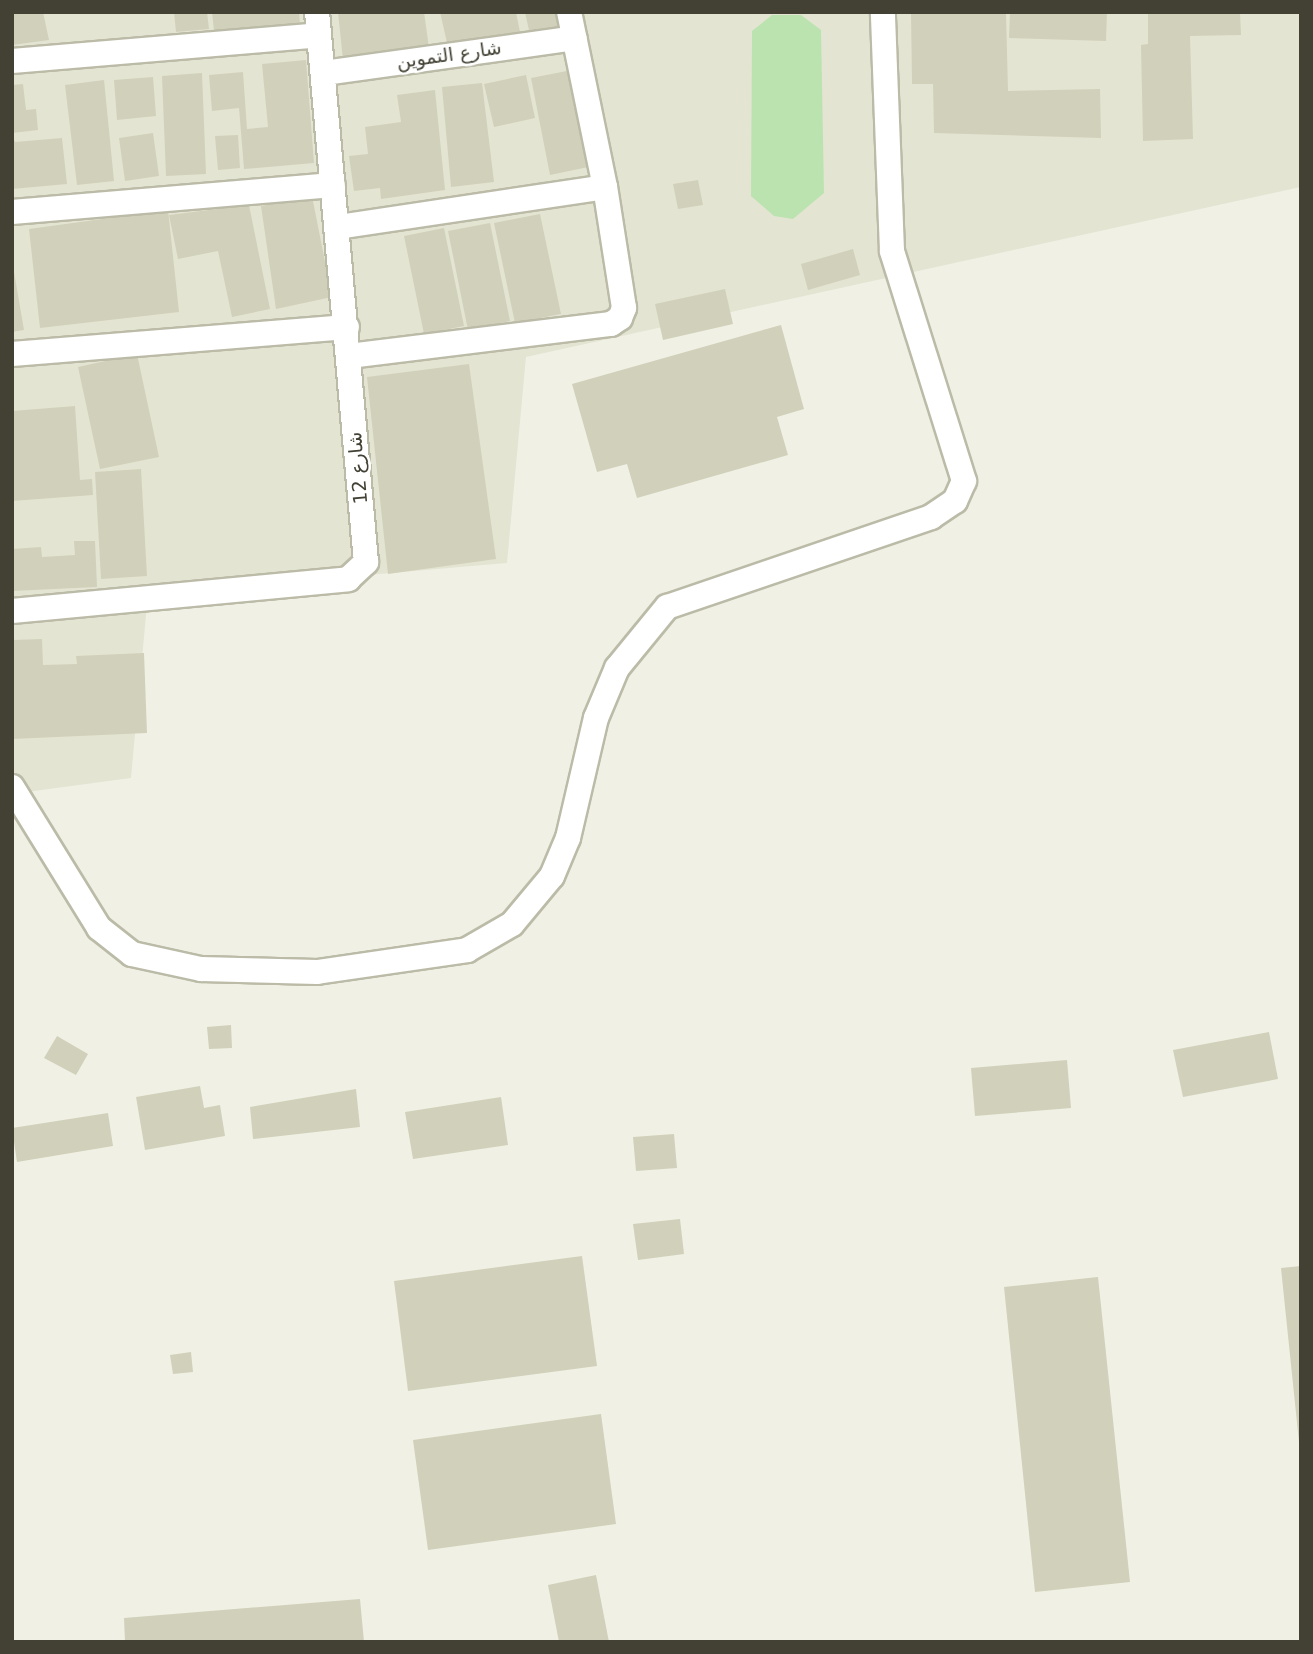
<!DOCTYPE html>
<meta charset="utf-8">
<style>
body{margin:0}
#map{position:relative;width:1313px;height:1654px;overflow:hidden;background:#f0f1e4;font-family:"DejaVu Sans","Noto Sans Arabic",sans-serif}
div>[style]{position:absolute}
.residential>*{inset:0;background:#e4e4d3}
.green>*{inset:0;background:#bbe3af}
.building>*{inset:0;background:#d1d0ba}
.roads{filter:drop-shadow(2px 0 #bbbba8) drop-shadow(-2px 0 #bbbba8) drop-shadow(0 2px #bbbba8) drop-shadow(0 -2px #bbbba8)}
.minor>*{height:24px;margin:-12px;padding:0 12px;transform-origin:12px;border-radius:12px;background:#fff}
span{translate:-50% -50%;white-space:nowrap;text-align:center;line-height:1.15;-webkit-text-stroke:5px #fff;paint-order:stroke}
.street-label{font-size:19px;color:#424134}
.frame{position:absolute;inset:0;border:14px solid #424134;pointer-events:none}
</style>
<div id="map">
<div class="residential">
<div style="clip-path:polygon(12px 12px,1301px 12px,1301px 187px,526px 357px,507px 563px,148px 594px,131px 778px,12px 794px)"></div>
</div>
<div class="green">
<div style="clip-path:polygon(772px 15px,801px 15px,821px 30px,824px 193px,793px 219px,774px 216px,751px 196px,752px 31px)"></div>
</div>
<div class="building">
<div style="clip-path:polygon(12px 12px,43px 12px,49px 40px,12px 45px)"></div>
<div style="clip-path:polygon(174px 12px,207px 12px,209px 29px,176px 32px)"></div>
<div style="clip-path:polygon(212px 12px,299px 12px,300px 24px,214px 31px)"></div>
<div style="clip-path:polygon(338px 12px,424px 12px,429px 48px,343px 60px)"></div>
<div style="clip-path:polygon(440px 12px,516px 12px,520px 32px,448px 47px)"></div>
<div style="clip-path:polygon(525px 12px,557px 12px,561px 28px,530px 35px)"></div>
<div style="clip-path:polygon(911px 12px,1006px 12px,1008px 91px,1100px 89px,1101px 138px,934px 133px,933px 84px,912px 84px)"></div>
<div style="clip-path:polygon(1010px 12px,1107px 12px,1106px 41px,1009px 38px)"></div>
<div style="clip-path:polygon(1148px 12px,1240px 12px,1241px 35px,1190px 36px,1193px 139px,1143px 141px,1141px 45px,1148px 44px)"></div>
<div style="clip-path:polygon(306px 60px,314px 163px,244px 169px,239px 108px,212px 111px,209px 75px,243px 72px,247px 129px,268px 127px,262px 64px)"></div>
<div style="clip-path:polygon(572px 70px,593px 166px,550px 175px,531px 78px)"></div>
<div style="clip-path:polygon(202px 73px,206px 174px,166px 176px,162px 76px)"></div>
<div style="clip-path:polygon(526px 75px,535px 118px,494px 127px,484px 84px)"></div>
<div style="clip-path:polygon(153px 77px,156px 116px,117px 120px,114px 80px)"></div>
<div style="clip-path:polygon(104px 80px,114px 181px,77px 185px,65px 85px)"></div>
<div style="clip-path:polygon(482px 83px,494px 182px,451px 187px,442px 87px)"></div>
<div style="clip-path:polygon(23px 84px,26px 110px,36px 109px,38px 130px,12px 133px,12px 85px)"></div>
<div style="clip-path:polygon(435px 90px,445px 190px,381px 199px,380px 188px,354px 191px,349px 156px,368px 154px,365px 127px,401px 122px,397px 95px)"></div>
<div style="clip-path:polygon(153px 133px,159px 176px,125px 181px,119px 138px)"></div>
<div style="clip-path:polygon(12px 135px,15px 142px,62px 138px,67px 184px,12px 189px)"></div>
<div style="clip-path:polygon(238px 135px,240px 168px,218px 170px,215px 136px)"></div>
<div style="clip-path:polygon(698px 180px,703px 205px,678px 209px,673px 184px)"></div>
<div style="clip-path:polygon(312px 196px,332px 297px,276px 309px,261px 206px)"></div>
<div style="clip-path:polygon(249px 205px,270px 309px,232px 317px,218px 251px,178px 259px,169px 215px)"></div>
<div style="clip-path:polygon(168px 210px,179px 312px,40px 328px,29px 229px)"></div>
<div style="clip-path:polygon(540px 214px,561px 314px,515px 323px,494px 223px)"></div>
<div style="clip-path:polygon(490px 223px,510px 321px,468px 330px,448px 231px)"></div>
<div style="clip-path:polygon(444px 228px,464px 326px,424px 334px,404px 236px)"></div>
<div style="clip-path:polygon(853px 249px,860px 275px,808px 290px,801px 264px)"></div>
<div style="clip-path:polygon(12px 260px,24px 330px,12px 332px)"></div>
<div style="clip-path:polygon(725px 289px,733px 324px,663px 340px,655px 304px)"></div>
<div style="clip-path:polygon(781px 325px,804px 409px,777px 417px,788px 455px,637px 498px,627px 464px,597px 472px,572px 384px)"></div>
<div style="clip-path:polygon(137px 354px,159px 457px,100px 469px,78px 367px)"></div>
<div style="clip-path:polygon(469px 364px,496px 559px,388px 574px,367px 377px)"></div>
<div style="clip-path:polygon(75px 406px,80px 480px,92px 479px,93px 495px,12px 501px,12px 411px)"></div>
<div style="clip-path:polygon(141px 469px,147px 576px,101px 579px,95px 472px)"></div>
<div style="clip-path:polygon(74px 541px,95px 541px,97px 587px,12px 591px,12px 549px,41px 547px,42px 557px,75px 555px)"></div>
<div style="clip-path:polygon(42px 639px,43px 665px,77px 664px,76px 656px,144px 653px,147px 733px,12px 739px,12px 640px)"></div>
<div style="clip-path:polygon(231px 1025px,232px 1048px,209px 1049px,207px 1027px)"></div>
<div style="clip-path:polygon(1269px 1032px,1278px 1079px,1183px 1097px,1173px 1050px)"></div>
<div style="clip-path:polygon(57px 1036px,88px 1054px,76px 1075px,44px 1058px)"></div>
<div style="clip-path:polygon(1067px 1060px,1071px 1108px,975px 1116px,971px 1068px)"></div>
<div style="clip-path:polygon(200px 1086px,204px 1108px,220px 1105px,225px 1136px,145px 1150px,136px 1097px)"></div>
<div style="clip-path:polygon(356px 1089px,360px 1127px,253px 1139px,250px 1107px)"></div>
<div style="clip-path:polygon(501px 1097px,508px 1145px,413px 1159px,405px 1112px)"></div>
<div style="clip-path:polygon(108px 1113px,113px 1146px,17px 1162px,12px 1128px)"></div>
<div style="clip-path:polygon(674px 1134px,677px 1168px,636px 1171px,633px 1137px)"></div>
<div style="clip-path:polygon(680px 1219px,684px 1254px,638px 1260px,633px 1224px)"></div>
<div style="clip-path:polygon(582px 1256px,597px 1366px,408px 1391px,394px 1281px)"></div>
<div style="clip-path:polygon(1301px 1266px,1301px 1442px,1299px 1442px,1281px 1268px)"></div>
<div style="clip-path:polygon(1098px 1277px,1130px 1582px,1035px 1592px,1004px 1287px)"></div>
<div style="clip-path:polygon(191px 1352px,193px 1372px,173px 1374px,170px 1355px)"></div>
<div style="clip-path:polygon(601px 1414px,616px 1524px,428px 1550px,413px 1440px)"></div>
<div style="clip-path:polygon(596px 1575px,609px 1642px,559px 1642px,548px 1585px)"></div>
<div style="clip-path:polygon(360px 1599px,364px 1642px,125px 1642px,124px 1618px)"></div>
</div>
<div class="roads">
<div class="minor">
<div style="left:12px;top:61px;width:308px;rotate:-4.8deg"></div>
<div style="left:324px;top:73px;width:253px;rotate:-7.9deg"></div>
<div style="left:12px;top:212px;width:322px;rotate:-4.8deg"></div>
<div style="left:338px;top:227px;width:270px;rotate:-8.5deg"></div>
<div style="left:12px;top:354px;width:336px;rotate:-4.6deg"></div>
<div style="left:349px;top:356px;width:264px;rotate:-7deg"></div>
<div style="left:611px;top:324px;width:11px;rotate:-34deg"></div>
<div style="left:620px;top:318px;width:11px;rotate:-68deg"></div>
<div style="left:624px;top:308px;width:122px;rotate:-98.9deg"></div>
<div style="left:605px;top:187px;width:179px;rotate:-101.6deg"></div>
<div style="left:12px;top:611px;width:338px;rotate:-5.4deg"></div>
<div style="left:348px;top:579px;width:25px;rotate:-43deg"></div>
<div style="left:366px;top:562px;width:552px;rotate:-95.09deg"></div>
<div style="left:12px;top:787px;width:166px;rotate:58.3deg"></div>
<div style="left:99px;top:928px;width:42px;rotate:38.2deg"></div>
<div style="left:132px;top:954px;width:71px;rotate:12.3deg"></div>
<div style="left:201px;top:969px;width:116px;rotate:1.5deg"></div>
<div style="left:317px;top:972px;width:152px;rotate:-8.3deg"></div>
<div style="left:467px;top:950px;width:52px;rotate:-30deg"></div>
<div style="left:512px;top:924px;width:62px;rotate:-50.2deg"></div>
<div style="left:552px;top:876px;width:41px;rotate:-67.2deg"></div>
<div style="left:568px;top:838px;width:123px;rotate:-76.9deg"></div>
<div style="left:596px;top:718px;width:54px;rotate:-67.2deg"></div>
<div style="left:617px;top:668px;width:79px;rotate:-50.7deg"></div>
<div style="left:667px;top:607px;width:279px;rotate:-18.8deg"></div>
<div style="left:931px;top:517px;width:29px;rotate:-34deg"></div>
<div style="left:955px;top:501px;width:22px;rotate:-66deg"></div>
<div style="left:964px;top:481px;width:241px;rotate:-107.4deg"></div>
<div style="left:892px;top:251px;width:239px;rotate:-92.2deg"></div>
</div>
</div>
<div class="street-label">
<span style="left:449px;top:55px;rotate:-8deg">شارع التموين</span>
<span style="left:358px;top:468px;rotate:-95deg">شارع 12</span>
</div>
<div class="frame"></div>
</div>
